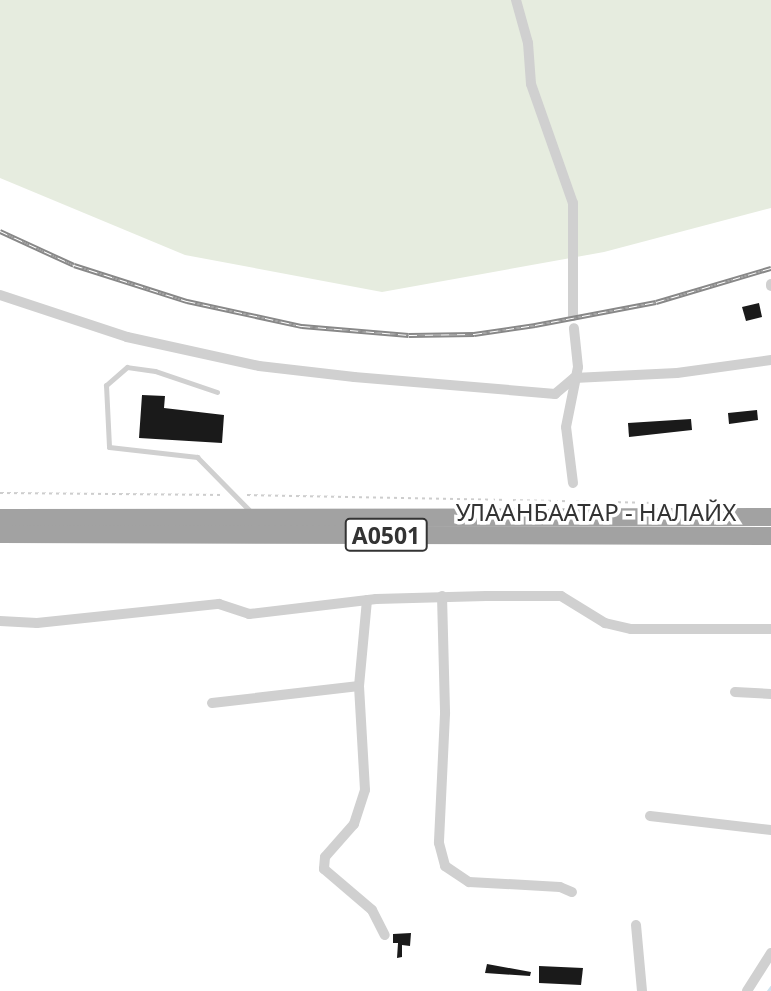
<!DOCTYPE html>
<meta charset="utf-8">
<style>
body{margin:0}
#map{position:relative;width:771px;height:991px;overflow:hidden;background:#fff;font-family:"Noto Sans",sans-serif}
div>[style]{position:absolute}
.green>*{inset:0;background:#e6ecdf}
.stream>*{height:2.5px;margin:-1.25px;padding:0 1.25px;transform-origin:1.25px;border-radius:1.25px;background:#cfe2ee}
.building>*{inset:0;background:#1a1a1a}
.path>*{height:2px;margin-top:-1px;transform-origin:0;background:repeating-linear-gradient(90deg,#cdcdcd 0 3.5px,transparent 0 7px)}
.service>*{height:5px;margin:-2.5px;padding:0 2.5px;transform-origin:2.5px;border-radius:2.5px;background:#d0d0d0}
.minor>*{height:10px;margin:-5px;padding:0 5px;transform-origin:5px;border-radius:5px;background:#d0d0d0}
.trunk>*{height:18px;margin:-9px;padding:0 9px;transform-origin:9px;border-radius:9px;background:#a2a2a2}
.rail>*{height:5px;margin-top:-2.5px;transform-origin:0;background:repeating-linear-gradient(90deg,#fff 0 8px,#888 0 16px);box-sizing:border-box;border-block:2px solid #888}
span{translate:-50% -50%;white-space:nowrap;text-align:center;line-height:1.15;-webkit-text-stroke:7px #fff;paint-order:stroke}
.shield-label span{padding:2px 5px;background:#fff;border:2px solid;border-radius:5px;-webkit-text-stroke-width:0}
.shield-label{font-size:23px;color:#333;font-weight:700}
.street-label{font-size:24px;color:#333}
</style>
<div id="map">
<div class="green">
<div style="clip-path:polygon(0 0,771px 0,771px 208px,604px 252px,382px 292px,185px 255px,0 178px)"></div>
</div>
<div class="stream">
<div style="left:768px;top:991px;width:5px;rotate:-53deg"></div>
</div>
<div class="building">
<div style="clip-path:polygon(759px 303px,762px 317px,746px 321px,742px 307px)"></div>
<div style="clip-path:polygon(142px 395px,165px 396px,164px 408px,224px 415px,222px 443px,139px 438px)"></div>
<div style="clip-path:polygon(757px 410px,758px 420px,729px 424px,728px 413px)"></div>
<div style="clip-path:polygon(691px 419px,692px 430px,629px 437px,628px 423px)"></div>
<div style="clip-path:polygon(411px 933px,410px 946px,402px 945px,402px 957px,397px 958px,398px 943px,393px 943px,393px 934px)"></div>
<div style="clip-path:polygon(487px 964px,531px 972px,530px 976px,485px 973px)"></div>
<div style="clip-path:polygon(539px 966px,583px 968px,581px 985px,539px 983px)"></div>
</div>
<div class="path">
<div style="left:0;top:493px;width:224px;rotate:0.5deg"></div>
<div style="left:247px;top:495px;width:411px;rotate:1.1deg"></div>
</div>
<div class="service">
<div style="left:217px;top:392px;width:65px;rotate:-161.3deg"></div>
<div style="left:155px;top:371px;width:28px;rotate:-172deg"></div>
<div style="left:127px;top:367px;width:28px;rotate:139deg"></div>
<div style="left:106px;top:385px;width:62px;rotate:87.2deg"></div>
<div style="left:109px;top:447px;width:89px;rotate:6.5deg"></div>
<div style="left:197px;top:457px;width:80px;rotate:45.5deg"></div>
</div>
<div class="minor">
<div style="left:516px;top:0;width:45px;rotate:74.4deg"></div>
<div style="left:528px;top:43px;width:41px;rotate:85.8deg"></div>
<div style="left:531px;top:84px;width:126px;rotate:70.6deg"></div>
<div style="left:573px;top:203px;width:113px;rotate:90deg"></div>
<div style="left:771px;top:284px;width:2px;rotate:90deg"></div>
<div style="left:0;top:295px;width:134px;rotate:18.3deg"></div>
<div style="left:127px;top:337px;width:135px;rotate:12.4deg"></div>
<div style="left:259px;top:366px;width:96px;rotate:6.6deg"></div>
<div style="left:354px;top:377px;width:202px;rotate:4.8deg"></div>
<div style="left:555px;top:394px;width:25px;rotate:-40deg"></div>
<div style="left:574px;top:378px;width:103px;rotate:-2.8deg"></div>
<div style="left:677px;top:373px;width:95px;rotate:-7.9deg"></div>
<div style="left:573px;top:483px;width:56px;rotate:-97.1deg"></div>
<div style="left:566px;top:427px;width:61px;rotate:-78.7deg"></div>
<div style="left:578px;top:367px;width:39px;rotate:-96deg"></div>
<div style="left:442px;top:596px;width:118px;rotate:88.5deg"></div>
<div style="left:445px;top:714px;width:129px;rotate:92.7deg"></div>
<div style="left:439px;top:843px;width:24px;rotate:75deg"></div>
<div style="left:445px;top:866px;width:29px;rotate:34deg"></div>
<div style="left:469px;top:882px;width:91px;rotate:3.1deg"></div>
<div style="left:560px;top:887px;width:13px;rotate:23deg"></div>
<div style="left:367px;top:600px;width:86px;rotate:95.3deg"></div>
<div style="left:359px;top:686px;width:104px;rotate:86.7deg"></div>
<div style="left:365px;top:790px;width:36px;rotate:108deg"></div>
<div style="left:354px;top:824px;width:44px;rotate:131.3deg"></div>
<div style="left:325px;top:857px;width:12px;rotate:95deg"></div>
<div style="left:324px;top:869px;width:63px;rotate:40.5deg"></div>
<div style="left:372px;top:910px;width:28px;rotate:63deg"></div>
<div style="left:0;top:621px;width:37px;rotate:3deg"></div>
<div style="left:37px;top:623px;width:183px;rotate:-6deg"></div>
<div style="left:219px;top:604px;width:32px;rotate:18deg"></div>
<div style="left:249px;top:614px;width:128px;rotate:-6.7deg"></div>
<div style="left:376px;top:599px;width:110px;rotate:-1.6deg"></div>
<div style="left:486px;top:596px;width:75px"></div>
<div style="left:561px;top:596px;width:52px;rotate:31.5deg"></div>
<div style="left:605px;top:623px;width:27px;rotate:13deg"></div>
<div style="left:631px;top:629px;width:140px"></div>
<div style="left:735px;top:692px;width:36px;rotate:3deg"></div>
<div style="left:212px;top:703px;width:148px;rotate:-6.6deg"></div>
<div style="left:650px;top:816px;width:122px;rotate:6.6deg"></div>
<div style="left:636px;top:925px;width:66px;rotate:84.8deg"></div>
<div style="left:747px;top:991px;width:45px;rotate:-57.7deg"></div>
</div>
<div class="trunk">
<div style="left:0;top:518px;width:771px;rotate:-0.07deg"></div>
<div style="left:0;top:534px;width:771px;rotate:0.15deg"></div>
</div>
<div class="rail">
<div style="left:0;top:231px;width:81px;rotate:24.7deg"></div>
<div style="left:74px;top:265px;width:119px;rotate:17.7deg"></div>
<div style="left:187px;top:301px;width:118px;rotate:12.3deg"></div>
<div style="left:302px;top:326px;width:107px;rotate:4.8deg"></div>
<div style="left:409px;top:335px;width:65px;rotate:-0.9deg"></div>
<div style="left:474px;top:334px;width:62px;rotate:-8.4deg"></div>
<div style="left:535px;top:325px;width:123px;rotate:-10.8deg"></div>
<div style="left:656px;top:302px;width:120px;rotate:-16.5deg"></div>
</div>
<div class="shield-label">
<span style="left:386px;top:535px">A0501</span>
</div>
<div class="street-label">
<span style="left:596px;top:512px">УЛААНБААТАР - НАЛАЙХ</span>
</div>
</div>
